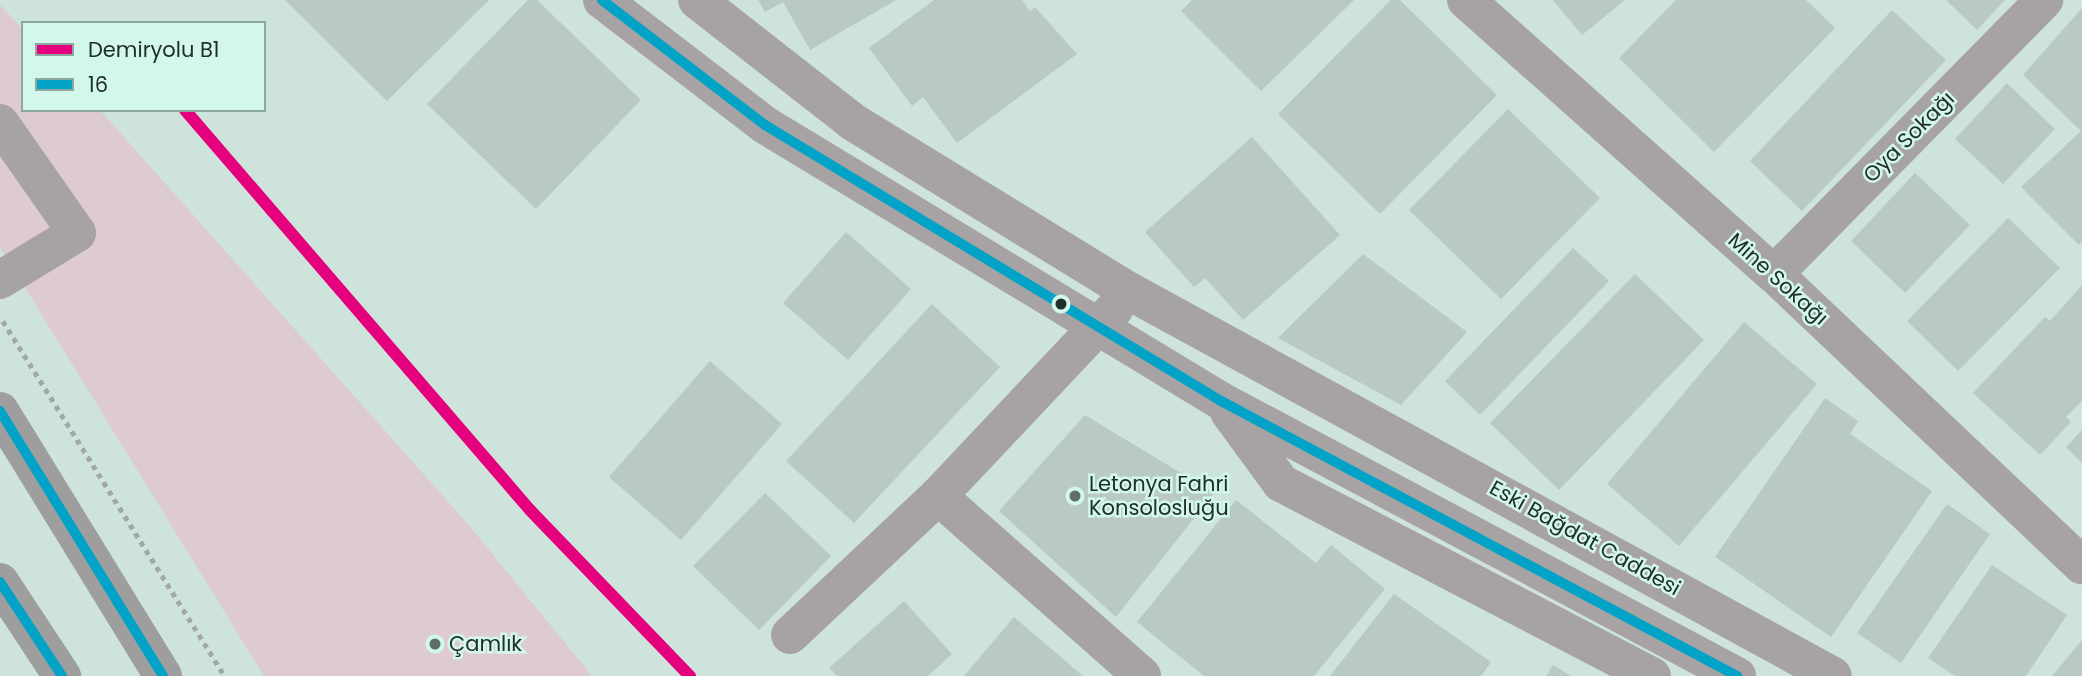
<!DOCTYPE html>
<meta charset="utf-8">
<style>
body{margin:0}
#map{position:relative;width:2082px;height:676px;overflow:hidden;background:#cee3db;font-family:Poppins,sans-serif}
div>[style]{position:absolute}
.green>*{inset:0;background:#decbd0}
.building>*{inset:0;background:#b9cac3}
.path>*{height:4.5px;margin-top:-2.25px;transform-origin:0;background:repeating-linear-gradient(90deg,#a4a8a5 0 5px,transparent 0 10px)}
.minor>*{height:38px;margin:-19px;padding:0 19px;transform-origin:19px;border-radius:19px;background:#a7a2a3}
.highway>*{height:38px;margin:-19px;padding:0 19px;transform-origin:19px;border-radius:19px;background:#9f9e9f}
.bus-1>*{height:10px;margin:-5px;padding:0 5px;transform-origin:5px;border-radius:5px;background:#02a3c6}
.rail-1>*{height:12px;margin:-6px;padding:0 6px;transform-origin:6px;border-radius:6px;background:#e5007d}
.dots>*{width:19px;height:19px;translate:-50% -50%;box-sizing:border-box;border:4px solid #d3f8eb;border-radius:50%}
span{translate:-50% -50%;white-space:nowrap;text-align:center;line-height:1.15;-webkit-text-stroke:5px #d3f8eb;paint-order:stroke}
.street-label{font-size:21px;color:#212f2b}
.poi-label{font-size:21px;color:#212f2b}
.left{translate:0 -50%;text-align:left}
.legend{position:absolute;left:21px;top:21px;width:245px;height:91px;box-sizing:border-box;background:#d3f8eb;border:2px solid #8ca89e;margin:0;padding:9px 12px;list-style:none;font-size:21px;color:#212f2b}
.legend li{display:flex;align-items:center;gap:14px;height:35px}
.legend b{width:35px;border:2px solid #8ca89e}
</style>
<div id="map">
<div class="green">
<div style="clip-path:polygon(0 5px,23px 29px,23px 110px,100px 110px,468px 524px,592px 676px,264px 676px,0 247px)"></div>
</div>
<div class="building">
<div style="clip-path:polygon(285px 0,489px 0,387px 101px)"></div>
<div style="clip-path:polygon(528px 0,537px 0,641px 100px,536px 209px,427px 104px)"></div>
<div style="clip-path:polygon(758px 0,896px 0,810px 50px,783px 2px,765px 12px)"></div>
<div style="clip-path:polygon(934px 0,1022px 0,1030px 11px,1035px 7px,1077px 54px,957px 143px,923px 97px,912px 106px,869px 48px)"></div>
<div style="clip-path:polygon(1192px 0,1354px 0,1261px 91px,1181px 11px)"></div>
<div style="clip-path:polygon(1391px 0,1400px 0,1497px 95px,1380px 214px,1278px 114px)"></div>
<div style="clip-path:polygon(1553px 0,1625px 0,1582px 35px)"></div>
<div style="clip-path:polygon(1676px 0,1806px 0,1835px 28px,1714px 152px,1619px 58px)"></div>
<div style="clip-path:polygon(1946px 0,2005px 0,1977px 30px)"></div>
<div style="clip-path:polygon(2082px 8px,2082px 242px,2079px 245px,2021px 187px,2081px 131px,2023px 75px)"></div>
<div style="clip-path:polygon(1892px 10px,1946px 60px,1802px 211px,1750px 161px)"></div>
<div style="clip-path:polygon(2007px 83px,2055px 129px,2003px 184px,1955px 139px)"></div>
<div style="clip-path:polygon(1508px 109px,1600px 198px,1501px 299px,1409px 210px)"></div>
<div style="clip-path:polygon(1252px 137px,1340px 235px,1243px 320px,1205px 278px,1194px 287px,1145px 232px)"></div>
<div style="clip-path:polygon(1915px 173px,1970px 225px,1905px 293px,1851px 241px)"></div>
<div style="clip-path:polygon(2008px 218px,2060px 268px,1958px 371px,1907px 321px)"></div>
<div style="clip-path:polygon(846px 232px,911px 289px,848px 360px,783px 303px)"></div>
<div style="clip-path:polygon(1573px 248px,1609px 281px,1480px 415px,1445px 381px)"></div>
<div style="clip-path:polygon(1363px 254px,1467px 332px,1401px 405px,1278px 338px)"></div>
<div style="clip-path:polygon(1635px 274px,1704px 340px,1559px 490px,1490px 423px)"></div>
<div style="clip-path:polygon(2082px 285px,2082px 401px,2066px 417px,2071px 422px,2040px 455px,1973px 393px,2045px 317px,2050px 321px)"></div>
<div style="clip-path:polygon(932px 304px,1000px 367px,854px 523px,786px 461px)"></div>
<div style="clip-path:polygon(1744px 322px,1817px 384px,1679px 546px,1607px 484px)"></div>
<div style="clip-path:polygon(710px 361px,782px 424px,681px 540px,609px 477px)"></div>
<div style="clip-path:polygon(1825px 398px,1858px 421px,1850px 434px,1932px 491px,1831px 637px,1715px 557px)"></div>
<div style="clip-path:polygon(1085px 415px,1214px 493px,1116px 617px,999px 511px)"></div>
<div style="clip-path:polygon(2082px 430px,2082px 463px,2066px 447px)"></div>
<div style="clip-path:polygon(765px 493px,831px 556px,759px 630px,693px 566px)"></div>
<div style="clip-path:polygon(1236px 500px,1316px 563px,1331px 545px,1385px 589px,1314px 676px,1204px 676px,1137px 622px)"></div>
<div style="clip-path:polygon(1947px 504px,1990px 534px,1901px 663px,1857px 633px)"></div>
<div style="clip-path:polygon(1992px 565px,2067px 615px,2026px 676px,1955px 676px,1928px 658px)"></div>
<div style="clip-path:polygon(1394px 594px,1491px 662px,1481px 676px,1330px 676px)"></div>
<div style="clip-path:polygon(904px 601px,952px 654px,928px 676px,837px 676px,829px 668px)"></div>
<div style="clip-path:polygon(1014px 617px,1083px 676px,964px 676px)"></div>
<div style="clip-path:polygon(2082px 640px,2082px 676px,2052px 676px)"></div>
<div style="clip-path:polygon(1553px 665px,1571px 676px,1546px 676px)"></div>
</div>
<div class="path">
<div style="left:3px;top:321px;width:419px;rotate:58deg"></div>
</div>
<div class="minor">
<div style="left:602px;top:0;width:205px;rotate:37.5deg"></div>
<div style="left:765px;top:125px;width:533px;rotate:31.18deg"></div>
<div style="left:1221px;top:401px;width:585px;rotate:28.06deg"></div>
<div style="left:697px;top:0;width:198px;rotate:38deg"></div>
<div style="left:853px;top:122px;width:324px;rotate:31.5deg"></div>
<div style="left:1129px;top:291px;width:802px;rotate:28.67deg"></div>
<div style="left:1466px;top:0;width:412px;rotate:41.7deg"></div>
<div style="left:1774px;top:274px;width:424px;rotate:43.4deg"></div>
<div style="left:0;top:123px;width:134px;rotate:55deg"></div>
<div style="left:77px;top:233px;width:90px;rotate:148.6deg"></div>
<div style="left:1774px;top:274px;width:385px;rotate:-45.4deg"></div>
<div style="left:1229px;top:412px;width:88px;rotate:53.8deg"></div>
<div style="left:1281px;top:483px;width:418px;rotate:27.5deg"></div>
<div style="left:938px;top:496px;width:257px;rotate:-46.7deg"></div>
<div style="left:790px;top:635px;width:203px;rotate:-43.2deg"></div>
<div style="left:938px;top:496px;width:272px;rotate:41.4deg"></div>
</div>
<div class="highway">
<div style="left:0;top:411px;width:311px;rotate:58.4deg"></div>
<div style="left:0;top:582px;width:113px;rotate:56.6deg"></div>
</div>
<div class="bus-1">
<div style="left:602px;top:0;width:205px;rotate:37.5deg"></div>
<div style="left:765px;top:125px;width:533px;rotate:31.18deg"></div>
<div style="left:1221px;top:401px;width:585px;rotate:28.06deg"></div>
<div style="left:0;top:411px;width:311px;rotate:58.4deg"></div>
<div style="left:0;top:582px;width:113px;rotate:56.6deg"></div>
</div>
<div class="rail-1">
<div style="left:185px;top:110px;width:528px;rotate:49.22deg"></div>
<div style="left:530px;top:510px;width:231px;rotate:46.1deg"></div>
</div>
<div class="dots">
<div style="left:1061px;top:304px;background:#212f2b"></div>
<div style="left:1075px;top:496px;background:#5e6e69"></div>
<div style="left:435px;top:644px;background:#5e6e69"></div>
</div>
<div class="street-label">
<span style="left:1909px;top:137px;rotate:-45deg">Oya Sokağı</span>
<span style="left:1778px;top:279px;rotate:42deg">Mine Sokağı</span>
<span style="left:1585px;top:538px;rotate:29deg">Eski Bağdat Caddesi</span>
</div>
<div class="poi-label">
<span class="left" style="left:1089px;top:496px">Letonya Fahri<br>Konsolosluğu</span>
<span class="left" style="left:449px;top:644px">Çamlık</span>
</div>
<ul class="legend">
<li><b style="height:9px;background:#e5007d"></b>Demiryolu B1</li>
<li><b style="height:9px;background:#02a3c6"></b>16</li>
</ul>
</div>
